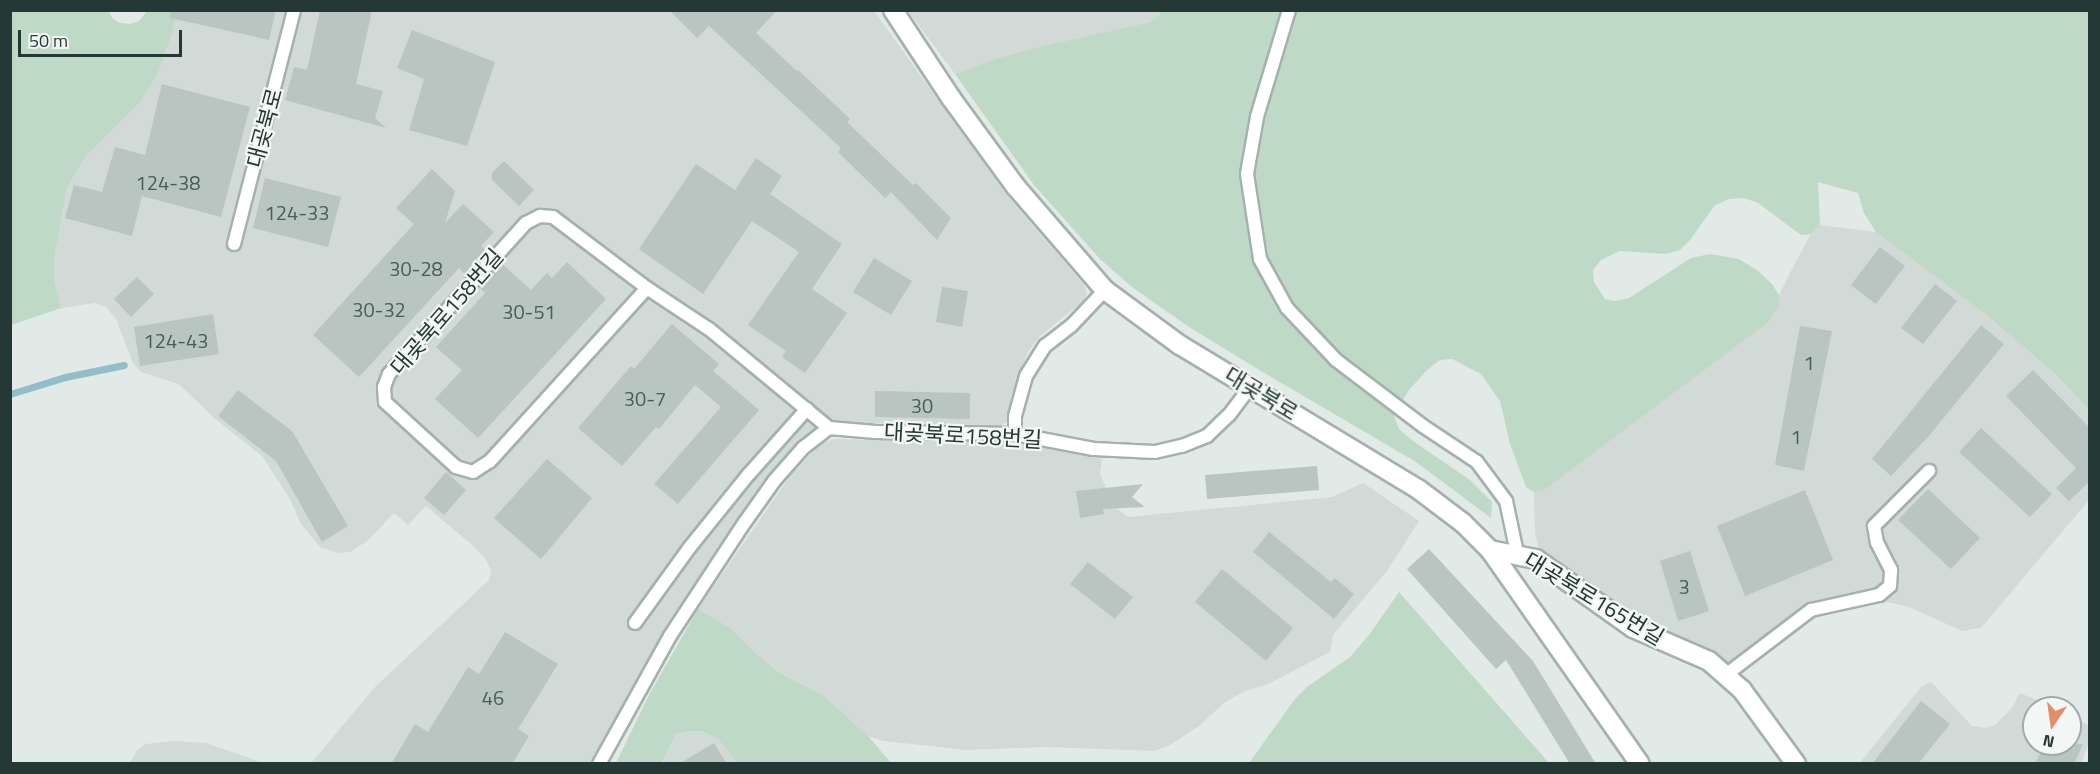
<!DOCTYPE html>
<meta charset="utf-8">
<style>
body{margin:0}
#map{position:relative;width:2100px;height:774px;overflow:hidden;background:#e2eae7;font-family:"Titillium Web","Noto Sans KR",sans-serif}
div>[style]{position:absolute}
.built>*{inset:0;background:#d1dad6}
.green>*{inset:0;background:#bed9c6}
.stream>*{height:7px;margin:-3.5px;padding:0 3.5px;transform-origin:3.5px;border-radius:3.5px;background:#91bec9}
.building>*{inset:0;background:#b8c5c0}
.roads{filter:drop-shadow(2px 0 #a5b1ae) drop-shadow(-2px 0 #a5b1ae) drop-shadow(0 2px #a5b1ae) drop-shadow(0 -2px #a5b1ae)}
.lane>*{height:12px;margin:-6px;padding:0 6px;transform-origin:6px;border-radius:6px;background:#fff}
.street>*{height:18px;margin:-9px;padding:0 9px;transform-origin:9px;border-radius:9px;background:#fff}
.secondary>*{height:18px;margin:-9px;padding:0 9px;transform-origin:9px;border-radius:9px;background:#fff}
span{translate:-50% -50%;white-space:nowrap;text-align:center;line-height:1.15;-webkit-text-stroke:4.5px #f2f7f5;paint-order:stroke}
.number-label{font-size:20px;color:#495c58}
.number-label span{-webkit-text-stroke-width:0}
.street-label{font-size:22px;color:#243935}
.frame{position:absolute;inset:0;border:12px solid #243935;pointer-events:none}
.north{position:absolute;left:2022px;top:696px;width:60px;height:60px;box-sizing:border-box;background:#f2f7f5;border:2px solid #a0aba8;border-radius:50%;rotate:193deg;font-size:16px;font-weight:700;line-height:24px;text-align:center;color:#243935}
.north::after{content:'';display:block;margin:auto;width:21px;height:27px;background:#e18d6a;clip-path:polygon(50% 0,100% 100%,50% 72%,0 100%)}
.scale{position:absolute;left:18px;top:30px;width:164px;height:27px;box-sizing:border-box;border:3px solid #243935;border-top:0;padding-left:8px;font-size:18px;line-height:21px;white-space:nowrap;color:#243935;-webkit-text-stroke:4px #f2f7f5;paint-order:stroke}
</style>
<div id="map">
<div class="built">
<div style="clip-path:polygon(177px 10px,874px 11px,1008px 197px,1084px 285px,1087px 294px,1081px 303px,1039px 337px,1028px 352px,1011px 396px,1007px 422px,998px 426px,966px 426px,835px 422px,822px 426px,795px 447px,738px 518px,664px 633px,589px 764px,311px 763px,376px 686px,489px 580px,491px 570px,485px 558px,471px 544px,426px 506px,408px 525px,394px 513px,367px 541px,350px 552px,337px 553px,320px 547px,301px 524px,290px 499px,262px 456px,213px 417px,179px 384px,141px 372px,133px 363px,116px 319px,106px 307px,95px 303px,61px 308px,54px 280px,54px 260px,67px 188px,86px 156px,165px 55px)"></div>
<div style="clip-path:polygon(908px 11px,1161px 11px,1158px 16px,1150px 22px,1051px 44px,955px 74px)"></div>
<div style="clip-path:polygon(1820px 225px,1876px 232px,1984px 313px,2052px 371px,2089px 409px,2089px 500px,1981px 628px,1962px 631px,1909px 607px,1883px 601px,1814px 617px,1782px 638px,1737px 675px,1621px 613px,1539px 550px,1535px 533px,1534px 492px,1544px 490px,1780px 305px,1779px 295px,1793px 267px,1811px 234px)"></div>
<div style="clip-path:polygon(834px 439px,1016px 443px,1102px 459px,1100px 474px,1114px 506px,1128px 517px,1332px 497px,1363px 483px,1419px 521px,1387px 571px,1333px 635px,1330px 652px,1268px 684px,1245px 691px,1224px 703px,1199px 726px,1170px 745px,1155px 751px,1046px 747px,966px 750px,883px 741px,868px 736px,824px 696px,780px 672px,760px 657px,731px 628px,698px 609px,788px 479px,820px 444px)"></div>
<div style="clip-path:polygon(1931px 682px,1972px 726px,1986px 728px,1995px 725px,2011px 709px,2020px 693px,2055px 708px,2034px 708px,2034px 744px,2070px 744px,2070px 716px,2089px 726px,2089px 743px,2081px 763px,1859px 764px,1921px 687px)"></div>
<div style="clip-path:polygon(687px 731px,702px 731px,718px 739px,737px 763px,662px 764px,676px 734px)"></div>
<div style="clip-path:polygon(174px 741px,206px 743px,263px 763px,130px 763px,137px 750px,146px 744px)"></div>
</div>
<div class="green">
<div style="clip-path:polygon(11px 11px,109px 11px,112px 18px,120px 23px,130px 24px,139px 21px,147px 11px,177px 11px,172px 34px,157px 75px,139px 103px,86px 156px,67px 188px,54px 260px,54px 280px,61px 308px,11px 325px)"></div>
<div style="clip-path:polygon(1161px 11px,2089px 11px,2089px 409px,2052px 371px,1984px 313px,1876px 232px,1864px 213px,1858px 193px,1818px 182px,1820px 225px,1811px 234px,1801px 235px,1758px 203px,1744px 198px,1729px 199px,1715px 205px,1690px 240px,1680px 250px,1666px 254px,1620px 251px,1601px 260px,1593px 270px,1594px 282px,1605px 299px,1615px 301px,1629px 298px,1691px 258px,1710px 254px,1739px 259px,1758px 271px,1772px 284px,1779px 295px,1780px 305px,1767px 323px,1544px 490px,1534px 492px,1526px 487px,1510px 444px,1500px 401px,1481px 374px,1452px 359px,1440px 360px,1426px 371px,1409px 390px,1394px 416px,1399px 429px,1413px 441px,1470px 480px,1492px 502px,1491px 518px,1416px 462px,1266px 374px,1189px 327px,1132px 287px,1100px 259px,1034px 185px,955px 74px,999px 58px,1051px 44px,1150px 22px,1158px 16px)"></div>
<div style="clip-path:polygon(1399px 592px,1549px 763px,1249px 763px,1295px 699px,1307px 687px,1350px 657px,1369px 635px)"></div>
<div style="clip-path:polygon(698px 609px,731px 628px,760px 657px,779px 672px,824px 696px,868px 736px,891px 763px,737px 763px,718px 739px,702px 731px,687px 731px,676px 734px,662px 763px,616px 763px,650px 693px)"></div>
</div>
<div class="stream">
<div style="left:10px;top:394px;width:58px;rotate:-17.2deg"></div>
<div style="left:65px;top:377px;width:60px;rotate:-11.5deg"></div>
</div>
<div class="building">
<div style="clip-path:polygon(171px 10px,276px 10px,269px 40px,170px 18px)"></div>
<div style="clip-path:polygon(320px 10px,372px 10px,356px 84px,383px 91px,375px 118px,386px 128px,285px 100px,294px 67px,307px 70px)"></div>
<div style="clip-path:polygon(669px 10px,777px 10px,756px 33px,797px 71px,798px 70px,850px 119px,847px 122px,913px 185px,916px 183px,951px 218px,937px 240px,891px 192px,885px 198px,838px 152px,841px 148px,709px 26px,697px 38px)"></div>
<div style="clip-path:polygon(412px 30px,495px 62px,467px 146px,409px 130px,424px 79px,397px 68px)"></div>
<div style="clip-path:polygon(162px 84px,250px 107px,221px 217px,142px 196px,132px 236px,65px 218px,74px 185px,102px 192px,115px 147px,145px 155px)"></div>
<div style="clip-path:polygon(756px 158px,782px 176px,770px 194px,842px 244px,812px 289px,847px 313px,805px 373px,782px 357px,786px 351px,748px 325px,799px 252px,752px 221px,703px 294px,639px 249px,696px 164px,735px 190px)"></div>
<div style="clip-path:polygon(504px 161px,534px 190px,519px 206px,492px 180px,492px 173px)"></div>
<div style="clip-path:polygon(432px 169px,455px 191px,445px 223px,463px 204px,494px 232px,481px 246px,489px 252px,467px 276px,459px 268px,359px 377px,313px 335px,414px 224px,396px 208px)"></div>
<div style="clip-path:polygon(265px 178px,341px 197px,328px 247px,253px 228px)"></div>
<div style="clip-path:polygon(1880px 247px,1905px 266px,1876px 304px,1851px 285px)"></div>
<div style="clip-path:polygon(874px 258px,912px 281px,891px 315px,853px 292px)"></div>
<div style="clip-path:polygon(567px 262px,606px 299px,478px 438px,435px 399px,462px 370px,436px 347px,485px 293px,479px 287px,501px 263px,531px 290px,547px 273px,552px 278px)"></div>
<div style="clip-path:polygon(137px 277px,154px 294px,131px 317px,114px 299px)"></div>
<div style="clip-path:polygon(1935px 284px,1957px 301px,1923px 344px,1901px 328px)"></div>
<div style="clip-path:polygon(942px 287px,968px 291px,962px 327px,936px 322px)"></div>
<div style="clip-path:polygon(213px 314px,219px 354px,140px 366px,134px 327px)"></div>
<div style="clip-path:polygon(672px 324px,719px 364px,713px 371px,759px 410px,678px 504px,654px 484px,721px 407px,695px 385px,659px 429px,656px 427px,622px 466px,578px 428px,631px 366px,634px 369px)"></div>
<div style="clip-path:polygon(1981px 325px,2004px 344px,1928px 437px,1891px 476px,1872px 459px)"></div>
<div style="clip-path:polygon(1800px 326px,1832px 331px,1804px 471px,1775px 465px)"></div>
<div style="clip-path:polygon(2033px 370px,2090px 428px,2090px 481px,2069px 501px,2056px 488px,2076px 468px,2006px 396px)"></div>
<div style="clip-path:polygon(238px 390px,292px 431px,348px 526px,322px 542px,276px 461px,218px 416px)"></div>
<div style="clip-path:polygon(875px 391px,970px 393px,970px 419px,875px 417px)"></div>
<div style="clip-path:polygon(1981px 428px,2052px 494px,2030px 517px,1959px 452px)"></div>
<div style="clip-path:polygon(547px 459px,592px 498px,541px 559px,494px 518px)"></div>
<div style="clip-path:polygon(1317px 466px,1319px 490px,1207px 499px,1205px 475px)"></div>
<div style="clip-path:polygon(446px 472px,466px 490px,444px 515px,424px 498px)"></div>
<div style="clip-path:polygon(1143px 484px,1132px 497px,1145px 507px,1103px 509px,1104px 514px,1080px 518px,1076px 491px)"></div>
<div style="clip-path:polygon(1928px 489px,1980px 538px,1951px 569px,1898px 520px)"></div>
<div style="clip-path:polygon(1805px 490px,1833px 560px,1745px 596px,1717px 526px)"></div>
<div style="clip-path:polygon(1269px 532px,1331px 582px,1335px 578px,1354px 594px,1334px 619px,1253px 552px)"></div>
<div style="clip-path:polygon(1429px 549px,1533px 661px,1596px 764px,1570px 764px,1506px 660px,1496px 669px,1407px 569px)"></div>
<div style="clip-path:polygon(1690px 551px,1709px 611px,1678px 621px,1660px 561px)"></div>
<div style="clip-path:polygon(1088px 562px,1133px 597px,1115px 619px,1070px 584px)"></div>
<div style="clip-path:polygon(1222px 569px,1293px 628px,1266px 661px,1195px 602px)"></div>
<div style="clip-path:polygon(505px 632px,558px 664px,518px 729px,529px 736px,512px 764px,391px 764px,415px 724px,428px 732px,468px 667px,479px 674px)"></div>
<div style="clip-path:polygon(1921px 701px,1950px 724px,1918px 764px,1872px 764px)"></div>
<div style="clip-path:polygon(714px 743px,727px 764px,679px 764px)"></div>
<div style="clip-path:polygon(2045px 744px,2083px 744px,2074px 764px,2035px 764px)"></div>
</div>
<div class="roads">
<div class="lane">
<div style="left:1289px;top:10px;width:112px;rotate:106.7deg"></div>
<div style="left:1257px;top:117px;width:58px;rotate:100deg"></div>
<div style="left:1247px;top:174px;width:86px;rotate:81.3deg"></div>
<div style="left:1260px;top:259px;width:56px;rotate:61.1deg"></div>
<div style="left:1287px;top:308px;width:71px;rotate:46.7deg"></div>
<div style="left:1336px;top:360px;width:109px;rotate:37.2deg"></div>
<div style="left:1423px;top:426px;width:65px;rotate:33.7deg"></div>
<div style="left:1477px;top:462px;width:49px;rotate:53.4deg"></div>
<div style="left:1506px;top:501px;width:53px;rotate:78.1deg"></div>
<div style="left:234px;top:244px;width:242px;rotate:-75.6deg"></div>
<div style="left:647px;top:288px;width:234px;rotate:132.2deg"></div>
<div style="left:490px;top:461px;width:20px;rotate:147deg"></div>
<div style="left:473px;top:472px;width:18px;rotate:-164deg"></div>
<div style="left:456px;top:467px;width:96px;rotate:-137.5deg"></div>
<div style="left:385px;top:402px;width:15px;rotate:-94deg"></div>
<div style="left:384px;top:387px;width:14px;rotate:-69deg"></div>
<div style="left:389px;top:374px;width:204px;rotate:-47.8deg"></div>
<div style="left:526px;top:223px;width:16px;rotate:-27deg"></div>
<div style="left:540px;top:216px;width:13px;rotate:4deg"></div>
<div style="left:553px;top:217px;width:118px;rotate:37.1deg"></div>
<div style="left:647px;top:288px;width:74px;rotate:33.5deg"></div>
<div style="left:709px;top:329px;width:156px;rotate:39.5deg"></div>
<div style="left:1015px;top:434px;width:18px;rotate:-90deg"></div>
<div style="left:1015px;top:416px;width:41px;rotate:-74.6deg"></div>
<div style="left:1026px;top:376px;width:36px;rotate:-58deg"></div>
<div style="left:1045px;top:346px;width:33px;rotate:-38deg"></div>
<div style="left:1071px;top:326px;width:50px;rotate:-46.6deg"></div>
<div style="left:635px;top:623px;width:94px;rotate:-54.1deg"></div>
<div style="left:690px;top:547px;width:94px;rotate:-51.1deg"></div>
<div style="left:749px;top:474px;width:87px;rotate:-48.3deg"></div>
<div style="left:1727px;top:674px;width:106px;rotate:-37.3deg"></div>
<div style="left:1811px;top:610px;width:70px;rotate:-12.4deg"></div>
<div style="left:1879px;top:595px;width:14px;rotate:-39deg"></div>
<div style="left:1890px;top:586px;width:16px;rotate:-86deg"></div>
<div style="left:1891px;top:570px;width:30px;rotate:-117deg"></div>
<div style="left:1877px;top:543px;width:17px;rotate:-100deg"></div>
<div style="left:1874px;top:526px;width:78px;rotate:-45deg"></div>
<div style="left:599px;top:764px;width:146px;rotate:-61deg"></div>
<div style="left:670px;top:636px;width:136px;rotate:-56.7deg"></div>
<div style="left:745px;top:522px;width:50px;rotate:-54.7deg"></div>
<div style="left:774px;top:481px;width:44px;rotate:-48.7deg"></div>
<div style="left:803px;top:448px;width:33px;rotate:-38deg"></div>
<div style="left:829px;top:428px;width:47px;rotate:4.9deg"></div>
<div style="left:876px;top:432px;width:139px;rotate:0.8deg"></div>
<div style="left:1015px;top:434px;width:80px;rotate:10.8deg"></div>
<div style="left:1094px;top:449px;width:61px;rotate:2.8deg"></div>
<div style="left:1155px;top:452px;width:28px;rotate:-13deg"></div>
<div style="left:1182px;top:446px;width:27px;rotate:-22deg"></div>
<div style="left:1207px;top:436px;width:30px;rotate:-44deg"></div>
<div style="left:1229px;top:415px;width:35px;rotate:-53deg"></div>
</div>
<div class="street">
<div style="left:1490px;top:550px;width:47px;rotate:11.1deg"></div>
<div style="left:1536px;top:559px;width:119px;rotate:35.4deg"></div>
<div style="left:1633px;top:628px;width:83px;rotate:23.5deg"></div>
<div style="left:1709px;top:661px;width:44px;rotate:41.3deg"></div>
<div style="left:1742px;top:690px;width:92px;rotate:53.9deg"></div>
</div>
<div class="secondary">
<div style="left:893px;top:10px;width:105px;rotate:56.6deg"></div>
<div style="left:951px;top:98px;width:110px;rotate:53.9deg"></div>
<div style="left:1016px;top:187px;width:136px;rotate:49.2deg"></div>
<div style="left:1105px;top:290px;width:93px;rotate:36.3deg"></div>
<div style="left:1180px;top:345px;width:278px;rotate:31.2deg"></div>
<div style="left:1418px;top:489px;width:56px;rotate:37.1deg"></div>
<div style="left:1463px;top:523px;width:38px;rotate:45deg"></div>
<div style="left:1490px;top:550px;width:261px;rotate:55deg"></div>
</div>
</div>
<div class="number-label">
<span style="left:168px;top:182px">124-38</span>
<span style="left:297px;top:212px">124-33</span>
<span style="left:416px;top:268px">30-28</span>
<span style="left:379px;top:309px">30-32</span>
<span style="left:529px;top:311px">30-51</span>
<span style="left:176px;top:340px">124-43</span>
<span style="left:1809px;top:362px">1</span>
<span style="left:645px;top:398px">30-7</span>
<span style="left:922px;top:405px">30</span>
<span style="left:1796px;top:436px">1</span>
<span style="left:1684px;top:586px">3</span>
<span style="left:493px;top:697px">46</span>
</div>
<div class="street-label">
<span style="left:265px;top:128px;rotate:-75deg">대곶북로</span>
<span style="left:447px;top:312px;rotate:-49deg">대곶북로158번길</span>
<span style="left:1261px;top:394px;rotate:31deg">대곶북로</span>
<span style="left:963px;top:436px;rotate:3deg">대곶북로158번길</span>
<span style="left:1594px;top:599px;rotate:31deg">대곶북로165번길</span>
</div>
<div class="frame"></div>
<div class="north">N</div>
<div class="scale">50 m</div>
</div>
